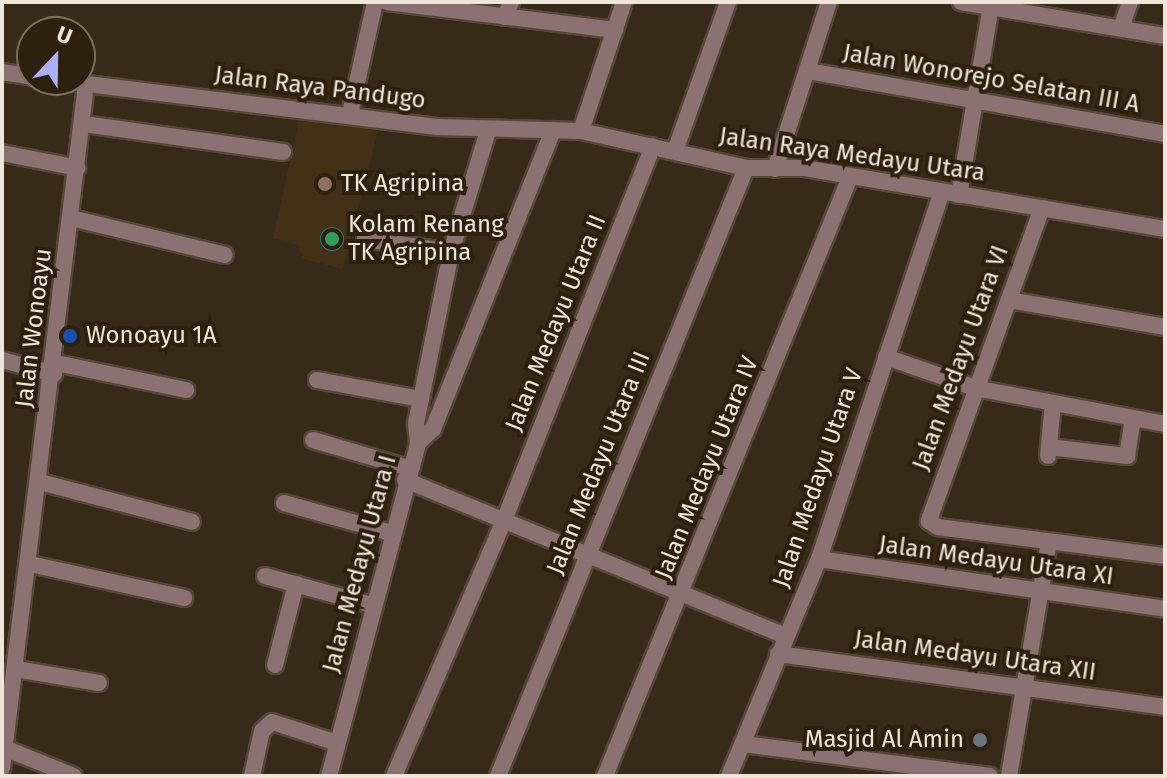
<!DOCTYPE html>
<style>
body{margin:0}
#map{position:relative;width:1167px;height:778px;overflow:hidden;background:#382a18;font-family:"Fira Sans",sans-serif}
div>[style]{position:absolute}
.built>*{inset:0;background:#423017}
.water>*{inset:0;background:#2b777c}
.round{border-radius:50%}
.roads{filter:drop-shadow(2px 0 #554837) drop-shadow(-2px 0 #554837) drop-shadow(0 2px #554837) drop-shadow(0 -2px #554837)}
.minor>*{height:16px;margin:-8px;padding:0 8px;transform-origin:8px;border-radius:8px;background:#8b7171}
.dots>*{width:22px;height:22px;translate:-50% -50%;box-sizing:border-box;border:4px solid #2d200e;border-radius:50%}
span{translate:-50% -50%;white-space:nowrap;text-align:center;line-height:1.15;-webkit-text-stroke:8px #2d200e;paint-order:stroke}
.street-label{font-size:24px;color:#efe6da}
.poi-label{font-size:24px;color:#efe6da}
.left{translate:0 -50%;text-align:left}
.right{translate:-100% -50%;text-align:right}
.frame{position:absolute;inset:0;border:4px solid #efe6da;pointer-events:none}
.north{position:absolute;left:16px;top:16px;width:80px;height:80px;box-sizing:border-box;background:#2d200e;border:2px solid #7b6f60;border-radius:50%;rotate:22deg;font-size:22px;font-weight:700;line-height:32px;text-align:center;color:#efe6da}
.north::after{content:'';display:block;margin:auto;width:28px;height:36px;background:#abaffb;clip-path:polygon(50% 0,100% 100%,50% 72%,0 100%)}
</style>
<div id="map">
<div class="built">
<div style="clip-path:polygon(300px 116px,378px 131px,343px 269px,304px 259px,297px 245px,273px 238px)"></div>
</div>
<div class="water">
<div class="round" style="left:320px;top:227px;width:24px;height:24px"></div>
</div>
<div class="roads">
<div class="minor">
<div style="left:387px;top:2px;width:230px;rotate:7deg"></div>
<div style="left:961px;top:2px;width:207px;rotate:9.5deg"></div>
<div style="left:505px;top:17px;width:16px;rotate:-68deg"></div>
<div style="left:1121px;top:28px;width:28px;rotate:-71deg"></div>
<div style="left:808px;top:71px;width:363px;rotate:10deg"></div>
<div style="left:2px;top:72px;width:30px;rotate:9deg"></div>
<div style="left:54px;top:80px;width:386px;rotate:7deg"></div>
<div style="left:437px;top:127px;width:144px;rotate:1.6deg"></div>
<div style="left:581px;top:131px;width:169px;rotate:12.6deg"></div>
<div style="left:746px;top:168px;width:58px"></div>
<div style="left:804px;top:168px;width:366px;rotate:9.6deg"></div>
<div style="left:350px;top:114px;width:115px;rotate:-77.4deg"></div>
<div style="left:84px;top:124px;width:201px;rotate:8deg"></div>
<div style="left:581px;top:131px;width:136px;rotate:-71.6deg"></div>
<div style="left:675px;top:151px;width:158px;rotate:-70.4deg"></div>
<div style="left:2px;top:153px;width:77px;rotate:11.2deg"></div>
<div style="left:775px;top:169px;width:176px;rotate:-72.1deg"></div>
<div style="left:959px;top:195px;width:192px;rotate:-80.4deg"></div>
<div style="left:1042px;top:208px;width:333px;rotate:109.9deg"></div>
<div style="left:929px;top:521px;width:11px;rotate:34deg"></div>
<div style="left:938px;top:527px;width:229px;rotate:7.3deg"></div>
<div style="left:71px;top:218px;width:158px;rotate:13.5deg"></div>
<div style="left:365px;top:239px;width:87px;rotate:8.6deg"></div>
<div style="left:1009px;top:300px;width:158px;rotate:9.8deg"></div>
<div style="left:886px;top:357px;width:94px;rotate:19.2deg"></div>
<div style="left:975px;top:388px;width:193px;rotate:10.7deg"></div>
<div style="left:2px;top:360px;width:54px;rotate:15.1deg"></div>
<div style="left:56px;top:363px;width:133px;rotate:11.7deg"></div>
<div style="left:317px;top:380px;width:106px;rotate:10.4deg"></div>
<div style="left:313px;top:440px;width:100px;rotate:16.3deg"></div>
<div style="left:418px;top:443px;width:21px;rotate:-43deg"></div>
<div style="left:433px;top:429px;width:322px;rotate:-68.1deg"></div>
<div style="left:1049px;top:447px;width:79px;rotate:6.6deg"></div>
<div style="left:1127px;top:456px;width:38px;rotate:-81deg"></div>
<div style="left:1048px;top:456px;width:53px;rotate:-84.6deg"></div>
<div style="left:405px;top:480px;width:412px;rotate:22.3deg"></div>
<div style="left:40px;top:482px;width:157px;rotate:14.7deg"></div>
<div style="left:284px;top:503px;width:111px;rotate:15.7deg"></div>
<div style="left:819px;top:559px;width:350px;rotate:8.2deg"></div>
<div style="left:30px;top:564px;width:158px;rotate:12.4deg"></div>
<div style="left:265px;top:576px;width:111px;rotate:15.2deg"></div>
<div style="left:778px;top:654px;width:391px;rotate:7.8deg"></div>
<div style="left:275px;top:665px;width:84px;rotate:-75.5deg"></div>
<div style="left:16px;top:669px;width:84px;rotate:9.6deg"></div>
<div style="left:744px;top:744px;width:248px;rotate:7.4deg"></div>
<div style="left:4px;top:748px;width:75px;rotate:21.8deg"></div>
<div style="left:2px;top:768px;width:688px;rotate:-82.99deg"></div>
<div style="left:252px;top:776px;width:46px;rotate:-77.5deg"></div>
<div style="left:262px;top:731px;width:13px;rotate:-42deg"></div>
<div style="left:272px;top:722px;width:68px;rotate:17.9deg"></div>
<div style="left:329px;top:776px;width:345px;rotate:-75deg"></div>
<div style="left:418px;top:443px;width:20px;rotate:-96deg"></div>
<div style="left:416px;top:423px;width:175px;rotate:-78.4deg"></div>
<div style="left:451px;top:252px;width:127px;rotate:-73deg"></div>
<div style="left:394px;top:776px;width:281px;rotate:-66.7deg"></div>
<div style="left:505px;top:518px;width:400px;rotate:-68.3deg"></div>
<div style="left:498px;top:776px;width:657px;rotate:-67.81deg"></div>
<div style="left:605px;top:776px;width:647px;rotate:-67.75deg"></div>
<div style="left:729px;top:776px;width:235px;rotate:-67.5deg"></div>
<div style="left:819px;top:559px;width:387px;rotate:-71.5deg"></div>
<div style="left:1009px;top:776px;width:236px;rotate:-80.3deg"></div>
</div>
</div>
<div class="dots">
<div style="left:325px;top:184px;background:#8d6e63"></div>
<div style="left:332px;top:239px;background:#2e9e5b"></div>
<div style="left:70px;top:336px;background:#1a4fb4"></div>
<div style="left:980px;top:740px;background:#6b7280"></div>
</div>
<div class="street-label">
<span style="left:991px;top:79px;rotate:10deg">Jalan Wonorejo Selatan III A</span>
<span style="left:320px;top:88px;rotate:7deg">Jalan Raya Pandugo</span>
<span style="left:852px;top:155px;rotate:8deg">Jalan Raya Medayu Utara</span>
<span style="left:556px;top:323px;rotate:-68deg">Jalan Medayu Utara II</span>
<span style="left:34px;top:328px;rotate:-83deg">Jalan Wonoayu</span>
<span style="left:961px;top:358px;rotate:-70deg">Jalan Medayu Utara VI</span>
<span style="left:599px;top:463px;rotate:-68deg">Jalan Medayu Utara III</span>
<span style="left:707px;top:468px;rotate:-68deg">Jalan Medayu Utara IV</span>
<span style="left:818px;top:478px;rotate:-71deg">Jalan Medayu Utara V</span>
<span style="left:996px;top:561px;rotate:8deg">Jalan Medayu Utara XI</span>
<span style="left:360px;top:564px;rotate:-75deg">Jalan Medayu Utara I</span>
<span style="left:975px;top:656px;rotate:8deg">Jalan Medayu Utara XII</span>
</div>
<div class="poi-label">
<span class="left" style="left:341px;top:184px">TK Agripina</span>
<span class="left" style="left:348px;top:239px">Kolam Renang<br>TK Agripina</span>
<span class="left" style="left:86px;top:336px">Wonoayu 1A</span>
<span class="right" style="left:964px;top:740px">Masjid Al Amin</span>
</div>
<div class="frame"></div>
<div class="north">U</div>
</div>
